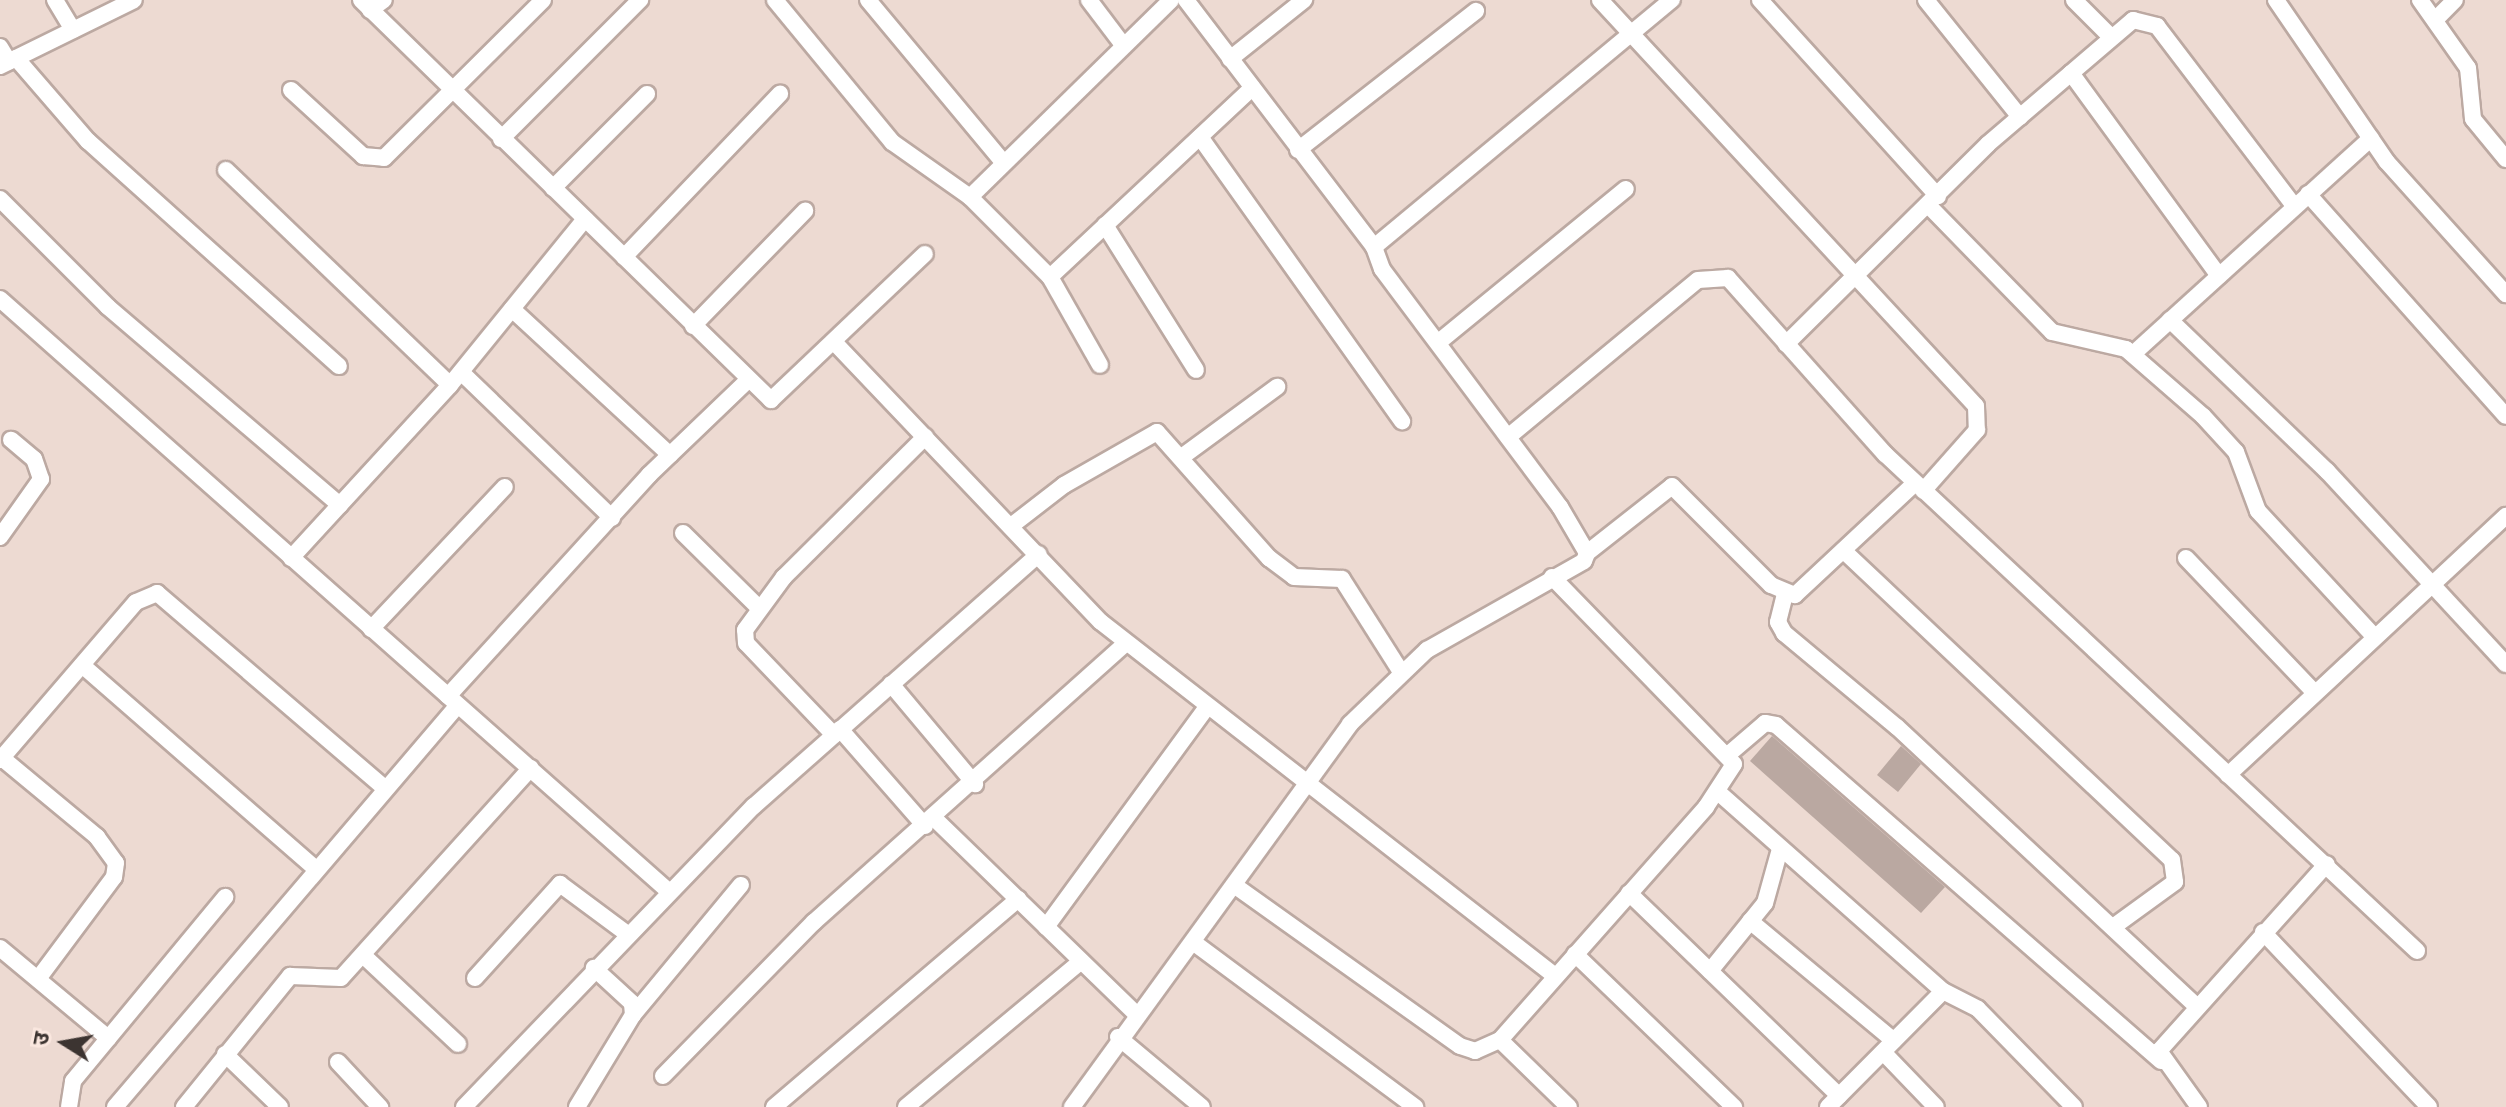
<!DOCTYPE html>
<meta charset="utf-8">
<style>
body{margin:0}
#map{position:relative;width:2506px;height:1107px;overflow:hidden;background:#eddad2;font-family:Commissioner,"Noto Sans Devanagari",sans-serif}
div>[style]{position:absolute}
.building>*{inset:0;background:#baa8a1}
.roads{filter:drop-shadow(2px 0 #bca9a2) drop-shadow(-2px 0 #bca9a2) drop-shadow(0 2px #bca9a2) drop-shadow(0 -2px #bca9a2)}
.minor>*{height:16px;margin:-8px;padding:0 8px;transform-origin:8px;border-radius:8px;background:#fff}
span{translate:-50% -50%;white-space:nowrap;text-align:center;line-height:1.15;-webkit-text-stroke:6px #fae7df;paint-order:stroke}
.north{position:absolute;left:24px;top:1003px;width:80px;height:80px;-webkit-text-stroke:6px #fae7df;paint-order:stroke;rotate:281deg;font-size:22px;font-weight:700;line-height:32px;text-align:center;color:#3c3431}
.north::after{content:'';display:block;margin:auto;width:28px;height:36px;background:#3c3431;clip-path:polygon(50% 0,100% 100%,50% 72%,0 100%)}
</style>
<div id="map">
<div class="building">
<div style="clip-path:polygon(1772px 736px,1945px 887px,1921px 913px,1750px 761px)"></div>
<div style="clip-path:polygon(1901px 746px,1921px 764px,1898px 792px,1877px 775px)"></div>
</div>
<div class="roads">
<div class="minor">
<div style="left:55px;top:0;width:35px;rotate:59deg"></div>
<div style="left:361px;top:0;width:573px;rotate:44.29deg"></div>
<div style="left:771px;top:400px;width:212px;rotate:-43.5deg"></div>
<div style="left:775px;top:0;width:184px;rotate:50.5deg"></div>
<div style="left:892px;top:142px;width:95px;rotate:35.2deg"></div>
<div style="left:970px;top:197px;width:113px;rotate:45deg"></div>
<div style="left:1050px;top:277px;width:101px;rotate:60.4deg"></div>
<div style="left:868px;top:0;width:212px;rotate:50.2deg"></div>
<div style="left:1089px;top:0;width:56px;rotate:52.9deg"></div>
<div style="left:1186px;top:0;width:310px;rotate:52.7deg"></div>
<div style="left:1600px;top:0;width:553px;rotate:47.2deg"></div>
<div style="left:1976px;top:406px;width:24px;rotate:88deg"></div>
<div style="left:1977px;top:430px;width:81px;rotate:131.5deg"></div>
<div style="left:1760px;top:0;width:265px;rotate:47.8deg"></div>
<div style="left:1926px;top:0;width:150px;rotate:51.2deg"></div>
<div style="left:2074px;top:0;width:52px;rotate:45deg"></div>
<div style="left:2276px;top:0;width:196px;rotate:55.6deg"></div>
<div style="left:2387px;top:162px;width:178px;rotate:48deg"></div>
<div style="left:2420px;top:0;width:83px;rotate:54.8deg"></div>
<div style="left:2468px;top:68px;width:51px;rotate:84.4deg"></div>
<div style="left:2473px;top:119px;width:52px;rotate:50.5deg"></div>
<div style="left:370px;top:10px;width:17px;rotate:-36deg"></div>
<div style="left:2435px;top:20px;width:28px;rotate:-45deg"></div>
<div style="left:0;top:47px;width:17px;rotate:59deg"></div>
<div style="left:16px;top:58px;width:110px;rotate:49.1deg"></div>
<div style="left:88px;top:141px;width:337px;rotate:41.9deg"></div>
<div style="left:1230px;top:59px;width:95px;rotate:-38.6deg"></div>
<div style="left:0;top:66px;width:149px;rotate:-26.2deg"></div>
<div style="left:2071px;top:73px;width:251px;rotate:53.9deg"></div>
<div style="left:291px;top:90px;width:98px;rotate:42.5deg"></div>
<div style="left:363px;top:156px;width:21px;rotate:5deg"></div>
<div style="left:384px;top:158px;width:224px;rotate:-44.8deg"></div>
<div style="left:1200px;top:137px;width:349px;rotate:54.6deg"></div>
<div style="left:501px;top:139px;width:197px;rotate:-45deg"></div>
<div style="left:1298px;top:150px;width:226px;rotate:-38deg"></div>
<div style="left:226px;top:170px;width:310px;rotate:43.8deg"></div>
<div style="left:553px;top:188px;width:133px;rotate:-45deg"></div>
<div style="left:2308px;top:194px;width:297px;rotate:48.3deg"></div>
<div style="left:970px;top:197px;width:281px;rotate:-44.4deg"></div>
<div style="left:0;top:199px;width:153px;rotate:45deg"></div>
<div style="left:108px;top:307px;width:305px;rotate:40.5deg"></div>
<div style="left:1929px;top:206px;width:176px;rotate:45.7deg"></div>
<div style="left:2052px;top:332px;width:76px;rotate:12.9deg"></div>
<div style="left:2126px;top:349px;width:102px;rotate:41deg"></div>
<div style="left:2203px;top:416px;width:49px;rotate:47.5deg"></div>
<div style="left:2236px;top:452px;width:63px;rotate:69.6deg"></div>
<div style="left:2258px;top:511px;width:169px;rotate:47.2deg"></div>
<div style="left:1105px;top:225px;width:171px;rotate:57.9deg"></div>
<div style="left:624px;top:257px;width:226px;rotate:-46.3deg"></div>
<div style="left:1050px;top:277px;width:277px;rotate:-43.1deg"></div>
<div style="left:0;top:299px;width:891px;rotate:41.54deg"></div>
<div style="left:512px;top:309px;width:215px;rotate:42.7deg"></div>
<div style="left:2170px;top:320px;width:218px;rotate:43.9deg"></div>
<div style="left:2327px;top:471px;width:263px;rotate:47.2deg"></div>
<div style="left:693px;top:326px;width:161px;rotate:-45.8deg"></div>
<div style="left:1440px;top:341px;width:240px;rotate:-39.3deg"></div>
<div style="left:835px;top:343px;width:385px;rotate:46.4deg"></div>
<div style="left:1101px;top:622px;width:576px;rotate:37.94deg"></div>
<div style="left:1786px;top:344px;width:284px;rotate:-44.7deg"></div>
<div style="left:1988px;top:144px;width:191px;rotate:-40.5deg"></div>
<div style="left:2133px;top:20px;width:25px;rotate:14deg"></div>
<div style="left:2157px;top:26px;width:226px;rotate:52.7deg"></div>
<div style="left:2133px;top:354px;width:321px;rotate:-42.2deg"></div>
<div style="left:461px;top:372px;width:210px;rotate:44deg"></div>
<div style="left:1508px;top:437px;width:246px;rotate:-39.6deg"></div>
<div style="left:1698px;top:280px;width:30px;rotate:-4deg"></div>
<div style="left:1728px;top:278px;width:236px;rotate:48.3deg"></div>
<div style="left:1885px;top:454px;width:728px;rotate:43.05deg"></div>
<div style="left:1183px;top:456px;width:117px;rotate:-36.3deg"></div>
<div style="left:1011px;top:526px;width:67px;rotate:-37.7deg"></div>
<div style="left:1064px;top:485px;width:107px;rotate:-29.7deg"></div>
<div style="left:1157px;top:432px;width:169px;rotate:48.4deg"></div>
<div style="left:1269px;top:558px;width:31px;rotate:37deg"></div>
<div style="left:1294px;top:577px;width:48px;rotate:2.4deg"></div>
<div style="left:1342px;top:579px;width:110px;rotate:57.6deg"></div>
<div style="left:683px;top:533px;width:105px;rotate:44.6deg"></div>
<div style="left:0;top:537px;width:71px;rotate:-54.7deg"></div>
<div style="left:41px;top:479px;width:21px;rotate:-109deg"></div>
<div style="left:34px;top:459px;width:30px;rotate:-140deg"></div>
<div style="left:1845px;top:552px;width:449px;rotate:43.3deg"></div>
<div style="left:2172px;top:860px;width:22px;rotate:82deg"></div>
<div style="left:2175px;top:882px;width:77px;rotate:144deg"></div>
<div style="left:1587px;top:553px;width:108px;rotate:-38.2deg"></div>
<div style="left:1672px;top:486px;width:140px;rotate:45deg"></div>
<div style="left:1771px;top:585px;width:26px;rotate:23deg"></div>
<div style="left:1795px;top:595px;width:164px;rotate:-43deg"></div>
<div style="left:291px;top:558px;width:235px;rotate:-47.4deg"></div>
<div style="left:450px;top:385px;width:214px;rotate:-50.9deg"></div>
<div style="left:2186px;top:558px;width:184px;rotate:46.3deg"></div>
<div style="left:1785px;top:594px;width:29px;rotate:104deg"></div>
<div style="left:1778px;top:622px;width:13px;rotate:61deg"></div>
<div style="left:1784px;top:633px;width:147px;rotate:39.8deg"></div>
<div style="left:1897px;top:727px;width:409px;rotate:43deg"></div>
<div style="left:371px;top:629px;width:195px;rotate:-46.7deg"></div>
<div style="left:82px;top:665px;width:310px;rotate:41.1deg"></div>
<div style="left:891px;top:684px;width:131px;rotate:50deg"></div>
<div style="left:448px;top:696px;width:299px;rotate:-47.7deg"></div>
<div style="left:649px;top:475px;width:134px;rotate:-43.8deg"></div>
<div style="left:840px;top:729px;width:129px;rotate:48.8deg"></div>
<div style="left:834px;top:735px;width:127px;rotate:-133.7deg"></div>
<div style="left:746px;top:643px;width:13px;rotate:-94deg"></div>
<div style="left:745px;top:630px;width:66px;rotate:-53.7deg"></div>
<div style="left:784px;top:577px;width:199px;rotate:-44.8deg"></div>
<div style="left:1730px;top:753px;width:46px;rotate:-40.6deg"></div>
<div style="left:1765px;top:723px;width:11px;rotate:10deg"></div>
<div style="left:1776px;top:725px;width:511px;rotate:41.11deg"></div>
<div style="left:2px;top:758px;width:124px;rotate:39.7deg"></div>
<div style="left:97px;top:837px;width:32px;rotate:54deg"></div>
<div style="left:116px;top:863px;width:14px;rotate:98deg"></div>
<div style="left:114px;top:877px;width:127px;rotate:126.7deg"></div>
<div style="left:0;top:760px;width:208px;rotate:-49.3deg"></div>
<div style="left:136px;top:602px;width:23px;rotate:-23deg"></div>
<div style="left:157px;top:593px;width:298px;rotate:40.6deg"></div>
<div style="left:2228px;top:775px;width:380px;rotate:-43deg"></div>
<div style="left:1718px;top:792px;width:300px;rotate:41.5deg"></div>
<div style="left:1943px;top:991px;width:39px;rotate:27deg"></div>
<div style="left:1978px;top:1009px;width:137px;rotate:45.6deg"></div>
<div style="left:935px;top:819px;width:279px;rotate:44.1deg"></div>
<div style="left:1234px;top:885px;width:277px;rotate:35.5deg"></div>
<div style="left:1460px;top:1046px;width:16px;rotate:18deg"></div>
<div style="left:1475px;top:1051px;width:27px;rotate:-24deg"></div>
<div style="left:1500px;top:1040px;width:311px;rotate:-48.5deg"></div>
<div style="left:1706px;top:807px;width:51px;rotate:-56.9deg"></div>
<div style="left:1734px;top:764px;width:261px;rotate:-134.2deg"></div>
<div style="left:1629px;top:893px;width:292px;rotate:44deg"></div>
<div style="left:1750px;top:921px;width:187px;rotate:39.8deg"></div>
<div style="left:1046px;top:927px;width:271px;rotate:-53.8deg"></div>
<div style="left:2263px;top:932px;width:241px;rotate:46.5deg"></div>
<div style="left:1193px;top:942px;width:277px;rotate:36.6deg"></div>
<div style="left:0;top:948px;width:141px;rotate:39.8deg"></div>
<div style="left:1575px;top:954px;width:221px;rotate:43.9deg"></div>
<div style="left:363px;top:955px;width:130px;rotate:43.1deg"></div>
<div style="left:1710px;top:971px;width:87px;rotate:-51deg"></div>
<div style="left:1765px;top:903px;width:56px;rotate:-74.5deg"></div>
<div style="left:475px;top:978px;width:127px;rotate:-47.9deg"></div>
<div style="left:560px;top:884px;width:82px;rotate:36.6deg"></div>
<div style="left:633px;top:1015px;width:169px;rotate:-50.3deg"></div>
<div style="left:1118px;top:1037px;width:109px;rotate:39.8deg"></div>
<div style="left:1500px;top:1040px;width:96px;rotate:44.2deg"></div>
<div style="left:1883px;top:1052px;width:76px;rotate:46.1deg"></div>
<div style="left:225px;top:1054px;width:76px;rotate:43.9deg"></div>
<div style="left:338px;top:1062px;width:62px;rotate:47deg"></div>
<div style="left:663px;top:1076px;width:216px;rotate:-45.6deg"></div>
<div style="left:814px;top:922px;width:419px;rotate:-41.8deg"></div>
<div style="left:69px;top:1107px;width:26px;rotate:-81deg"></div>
<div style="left:73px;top:1081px;width:239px;rotate:-50.4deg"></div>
<div style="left:115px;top:1107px;width:528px;rotate:-49.53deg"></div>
<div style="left:184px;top:1107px;width:169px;rotate:-51deg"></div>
<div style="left:290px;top:976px;width:51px;rotate:2.2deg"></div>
<div style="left:341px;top:978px;width:283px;rotate:-47.9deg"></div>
<div style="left:464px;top:1107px;width:418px;rotate:-46.1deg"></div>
<div style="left:754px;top:806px;width:380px;rotate:-41.5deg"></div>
<div style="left:577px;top:1107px;width:108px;rotate:-58.7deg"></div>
<div style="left:633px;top:1015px;width:12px;rotate:-95deg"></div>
<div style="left:632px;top:1003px;width:52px;rotate:-137.4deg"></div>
<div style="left:774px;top:1107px;width:321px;rotate:-40.4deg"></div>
<div style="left:906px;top:1107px;width:228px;rotate:-39.8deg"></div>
<div style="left:1072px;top:1107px;width:473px;rotate:-54deg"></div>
<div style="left:1350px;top:724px;width:107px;rotate:-43.9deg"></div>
<div style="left:1427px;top:650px;width:180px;rotate:-29.5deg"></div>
<div style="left:1584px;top:561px;width:9px;rotate:-69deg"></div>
<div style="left:1587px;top:553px;width:53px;rotate:-120.4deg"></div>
<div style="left:1560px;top:507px;width:297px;rotate:-126.8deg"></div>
<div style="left:1382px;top:269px;width:23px;rotate:-110deg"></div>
<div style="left:1374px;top:247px;width:387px;rotate:-39.7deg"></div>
<div style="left:1828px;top:1107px;width:163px;rotate:-45.2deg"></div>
<div style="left:2199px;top:1107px;width:69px;rotate:-125.5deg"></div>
<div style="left:2159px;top:1051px;width:251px;rotate:-48.1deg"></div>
</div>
</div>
<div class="north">उ</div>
</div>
